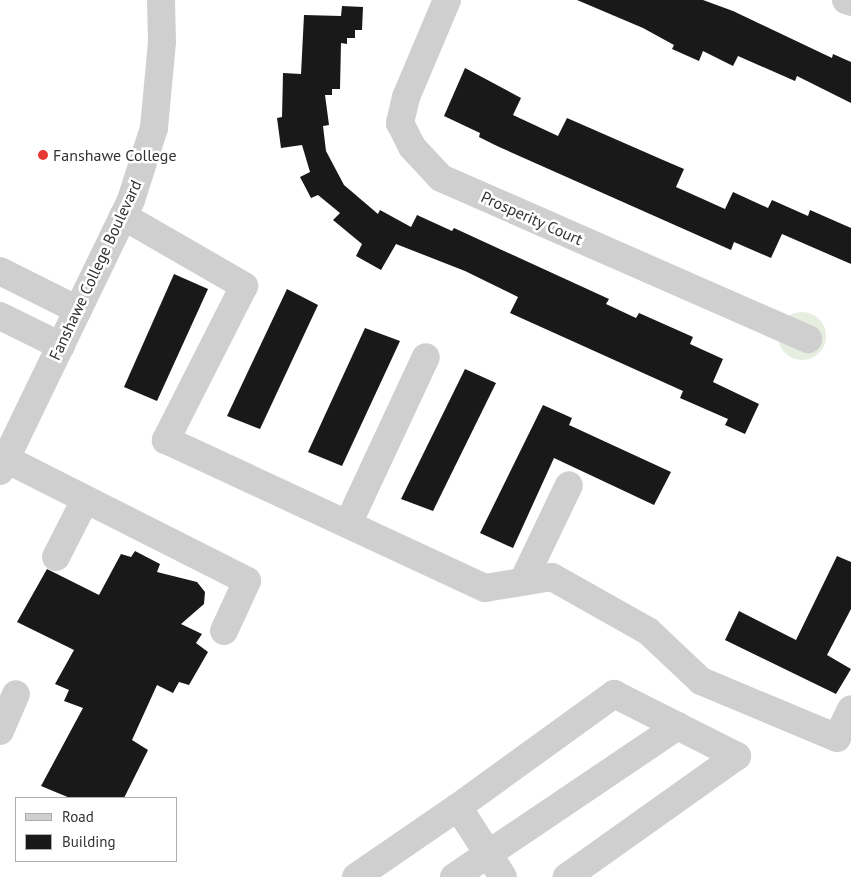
<!DOCTYPE html>
<style>
body{margin:0}
#map{position:relative;width:851px;height:877px;overflow:hidden;background:#fff;font-family:"PT Sans",sans-serif}
div>[style]{position:absolute}
.green>*{inset:0;background:#e6eee0}
.round{border-radius:50%}
.building>*{inset:0;background:#191919}
.minor>*{height:28px;margin:-14px;padding:0 14px;transform-origin:14px;border-radius:14px;background:#cfcfcf}
.dots>*{width:14px;height:14px;translate:-50% -50%;box-sizing:border-box;border:2px solid #fff;border-radius:50%}
span{translate:-50% -50%;white-space:nowrap;text-align:center;line-height:1.15;-webkit-text-stroke:5px #fff;paint-order:stroke}
.poi-label{font-size:16px;color:#323232}
.left{translate:0 -50%;text-align:left}
.street-label{font-size:16px;color:#323232}
.legend{position:absolute;left:15px;top:797px;width:162px;height:65px;box-sizing:border-box;background:#fff;border:1px solid #adadad;margin:0;padding:6px 9px;list-style:none;font-size:15px;color:#323232}
.legend li{display:flex;align-items:center;gap:10px;height:25px}
.legend b{width:25px;border:1px solid #adadad}
</style>
<div id="map">
<div class="green">
<div class="round" style="left:778px;top:312px;width:48px;height:48px"></div>
</div>
<div class="building">
<div style="clip-path:polygon(577px 0,703px 0,733px 11px,832px 58px,833px 54px,851px 62px,851px 103px,797px 76px,795px 81px,738px 56px,733px 66px,703px 51px,699px 61px,672px 49px,674px 45px,643px 28px)"></div>
<div style="clip-path:polygon(342px 6px,363px 7px,362px 30px,355px 30px,355px 38px,347px 38px,347px 44px,341px 43px,340px 89px,332px 89px,332px 95px,325px 95px,329px 125px,323px 126px,326px 151px,344px 185px,378px 214px,380px 210px,411px 227px,417px 215px,452px 231px,454px 228px,609px 299px,606px 304px,636px 318px,639px 313px,693px 337px,690px 344px,723px 359px,713px 382px,759px 404px,745px 434px,725px 425px,728px 419px,680px 398px,683px 391px,510px 313px,518px 297px,465px 271px,396px 244px,381px 270px,356px 256px,362px 244px,333px 220px,340px 213px,318px 195px,311px 198px,300px 177px,310px 172px,302px 145px,281px 148px,277px 118px,282px 117px,283px 73px,301px 74px,304px 15px,341px 16px)"></div>
<div style="clip-path:polygon(465px 68px,521px 98px,513px 115px,558px 136px,567px 118px,663px 160px,684px 169px,676px 187px,725px 209px,733px 192px,768px 208px,772px 200px,808px 216px,810px 210px,851px 228px,851px 264px,782px 234px,771px 258px,734px 242px,731px 250px,497px 146px,479px 137px,480px 133px,444px 116px)"></div>
<div style="clip-path:polygon(174px 274px,208px 289px,157px 401px,124px 387px)"></div>
<div style="clip-path:polygon(287px 289px,318px 305px,260px 429px,227px 416px)"></div>
<div style="clip-path:polygon(365px 328px,400px 341px,342px 466px,308px 452px)"></div>
<div style="clip-path:polygon(465px 369px,496px 383px,433px 511px,401px 499px)"></div>
<div style="clip-path:polygon(543px 405px,572px 418px,569px 425px,671px 472px,654px 505px,554px 458px,513px 548px,480px 533px)"></div>
<div style="clip-path:polygon(135px 551px,160px 564px,157px 572px,197px 582px,205px 592px,204px 604px,181px 624px,202px 634px,196px 643px,208px 652px,189px 685px,179px 682px,173px 693px,157px 685px,132px 740px,148px 750px,124px 798px,70px 798px,41px 786px,83px 708px,64px 701px,69px 690px,55px 684px,74px 650px,17px 622px,47px 569px,99px 595px,121px 554px,131px 557px)"></div>
<div style="clip-path:polygon(837px 556px,851px 562px,851px 609px,827px 655px,851px 669px,836px 694px,725px 640px,739px 611px,796px 640px)"></div>
</div>
<div class="minor">
<div style="left:447px;top:0;width:105px;rotate:112.9deg"></div>
<div style="left:406px;top:97px;width:27px;rotate:103deg"></div>
<div style="left:400px;top:123px;width:27px;rotate:63deg"></div>
<div style="left:412px;top:147px;width:42px;rotate:46.9deg"></div>
<div style="left:441px;top:178px;width:401px;rotate:23.7deg"></div>
<div style="left:846px;top:0;width:5px;rotate:22deg"></div>
<div style="left:123px;top:216px;width:140px;rotate:30deg"></div>
<div style="left:244px;top:286px;width:173px;rotate:116.9deg"></div>
<div style="left:166px;top:440px;width:352px;rotate:24.9deg"></div>
<div style="left:485px;top:588px;width:68px;rotate:-9.3deg"></div>
<div style="left:552px;top:577px;width:110px;rotate:29.4deg"></div>
<div style="left:648px;top:631px;width:73px;rotate:43.3deg"></div>
<div style="left:701px;top:681px;width:147px;rotate:22.7deg"></div>
<div style="left:837px;top:738px;width:32px;rotate:-64deg"></div>
<div style="left:0;top:271px;width:87px;rotate:26.6deg"></div>
<div style="left:0;top:316px;width:68px;rotate:26.2deg"></div>
<div style="left:6px;top:459px;width:270px;rotate:26.8deg"></div>
<div style="left:247px;top:581px;width:55px;rotate:114.7deg"></div>
<div style="left:0;top:471px;width:301px;rotate:-64.2deg"></div>
<div style="left:131px;top:200px;width:76px;rotate:-72.3deg"></div>
<div style="left:154px;top:128px;width:86px;rotate:-84.7deg"></div>
<div style="left:162px;top:42px;width:42px;rotate:-91.4deg"></div>
<div style="left:348px;top:524px;width:184px;rotate:-65deg"></div>
<div style="left:56px;top:557px;width:64px;rotate:-63deg"></div>
<div style="left:523px;top:581px;width:106px;rotate:-64.4deg"></div>
<div style="left:0;top:731px;width:40px;rotate:-66.6deg"></div>
<div style="left:356px;top:877px;width:124px;rotate:-34.5deg"></div>
<div style="left:454px;top:877px;width:270px;rotate:-34deg"></div>
<div style="left:503px;top:877px;width:83px;rotate:-122.7deg"></div>
<div style="left:458px;top:807px;width:193px;rotate:-35.9deg"></div>
<div style="left:614px;top:694px;width:138px;rotate:26.8deg"></div>
<div style="left:737px;top:756px;width:209px;rotate:144.6deg"></div>
</div>
<div class="dots">
<div style="left:43px;top:155px;background:#e93833"></div>
</div>
<div class="poi-label">
<span class="left" style="left:53px;top:155px">Fanshawe College</span>
</div>
<div class="street-label">
<span style="left:532px;top:218px;rotate:24deg">Prosperity Court</span>
<span style="left:95px;top:270px;rotate:-65deg">Fanshawe College Boulevard</span>
</div>
<ul class="legend">
<li><b style="height:6px;background:#cfcfcf"></b>Road</li>
<li><b style="height:14px;background:#191919"></b>Building</li>
</ul>
</div>
